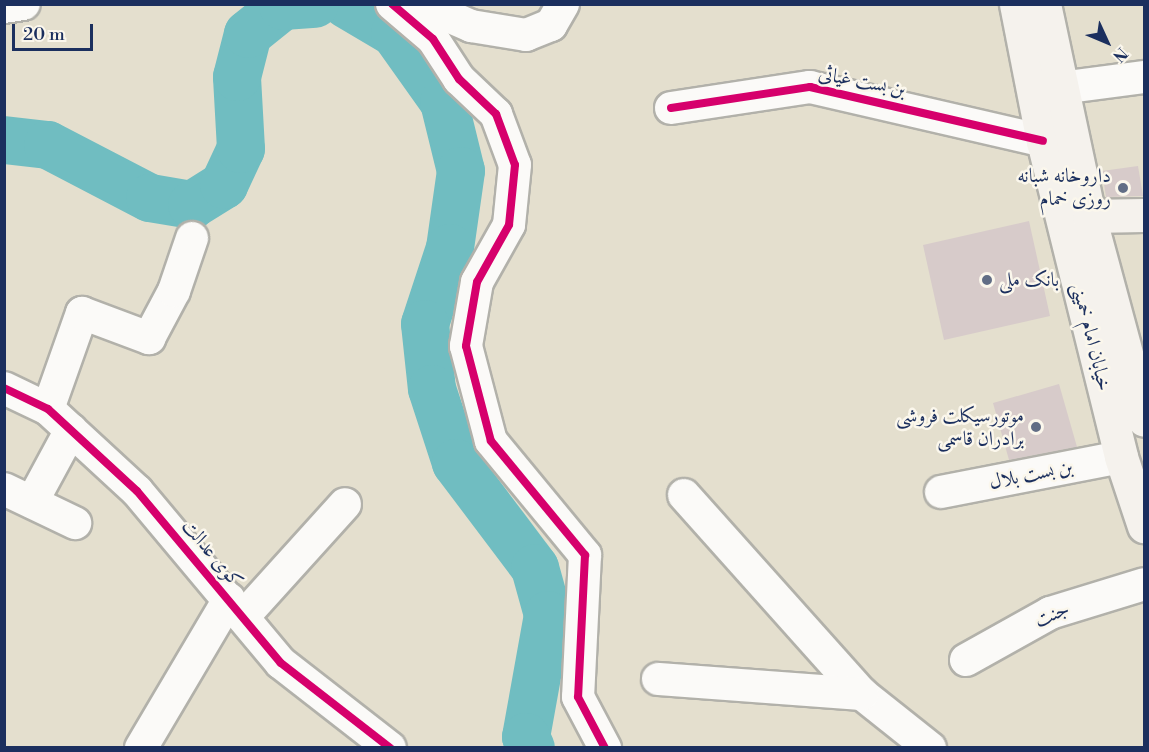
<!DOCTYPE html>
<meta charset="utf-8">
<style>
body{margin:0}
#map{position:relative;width:1149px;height:752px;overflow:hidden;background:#e4dfce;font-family:"Libre Bodoni",Amiri,serif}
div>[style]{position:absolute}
.river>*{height:48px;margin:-24px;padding:0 24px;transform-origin:24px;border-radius:24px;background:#70bdc1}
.building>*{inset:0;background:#d7cbca}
.roads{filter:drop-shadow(2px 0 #b2b1aa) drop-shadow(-2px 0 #b2b1aa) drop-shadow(0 2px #b2b1aa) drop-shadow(0 -2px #b2b1aa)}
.street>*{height:32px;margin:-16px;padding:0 16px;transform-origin:16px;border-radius:16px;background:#fbfaf8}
.secondary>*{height:33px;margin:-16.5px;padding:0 16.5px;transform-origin:16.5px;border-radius:16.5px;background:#f5f2ed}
.cycleway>*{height:8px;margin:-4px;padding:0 4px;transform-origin:4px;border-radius:4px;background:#d6006c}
.dots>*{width:16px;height:16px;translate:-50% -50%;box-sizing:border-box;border:3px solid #fbf7ec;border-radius:50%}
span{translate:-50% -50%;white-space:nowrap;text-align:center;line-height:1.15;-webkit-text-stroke:5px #fbf7ec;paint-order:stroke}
.street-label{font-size:20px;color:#1b2f5e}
.poi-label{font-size:20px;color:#1b2f5e}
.right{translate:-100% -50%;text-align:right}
.left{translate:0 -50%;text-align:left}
.frame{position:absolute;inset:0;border:6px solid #1b2f5e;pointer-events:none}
.north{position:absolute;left:1077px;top:12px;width:60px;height:60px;-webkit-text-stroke:4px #fbf7ec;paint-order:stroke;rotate:134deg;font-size:16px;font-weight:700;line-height:24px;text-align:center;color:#1b2f5e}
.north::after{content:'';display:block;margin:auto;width:21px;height:27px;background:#1b2f5e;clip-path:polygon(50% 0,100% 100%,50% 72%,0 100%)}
.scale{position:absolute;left:12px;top:24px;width:81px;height:27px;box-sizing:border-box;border:3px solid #1b2f5e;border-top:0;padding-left:8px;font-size:18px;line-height:21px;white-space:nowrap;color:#1b2f5e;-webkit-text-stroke:4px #fbf7ec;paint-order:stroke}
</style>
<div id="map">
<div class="river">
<div style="left:346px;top:4px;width:57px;rotate:30.6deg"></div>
<div style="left:395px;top:33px;width:85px;rotate:54.6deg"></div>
<div style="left:444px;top:102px;width:71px;rotate:76.2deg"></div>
<div style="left:461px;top:171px;width:78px;rotate:98.1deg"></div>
<div style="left:450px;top:248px;width:80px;rotate:108.2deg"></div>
<div style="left:425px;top:324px;width:65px;rotate:83.9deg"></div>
<div style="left:432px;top:389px;width:78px;rotate:72deg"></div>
<div style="left:456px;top:463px;width:131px;rotate:53deg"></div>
<div style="left:535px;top:568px;width:49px;rotate:74.5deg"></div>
<div style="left:548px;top:615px;width:124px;rotate:100.2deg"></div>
<div style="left:526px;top:737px;width:12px;rotate:66deg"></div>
<div style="left:4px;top:140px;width:44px;rotate:6.5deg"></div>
<div style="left:48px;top:145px;width:115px;rotate:27.5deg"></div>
<div style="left:150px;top:198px;width:43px;rotate:9.5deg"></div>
<div style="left:192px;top:205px;width:38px;rotate:-32deg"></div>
<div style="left:224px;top:185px;width:40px;rotate:-65deg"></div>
<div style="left:241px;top:149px;width:72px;rotate:-93.2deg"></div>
<div style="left:237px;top:77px;width:44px;rotate:-75.7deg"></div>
<div style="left:248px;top:34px;width:45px;rotate:-38.7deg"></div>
<div style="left:283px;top:6px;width:32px;rotate:-4deg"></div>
</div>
<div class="building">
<div style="clip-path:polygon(1138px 166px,1143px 196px,1106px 197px,1102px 171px)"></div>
<div style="clip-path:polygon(1029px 221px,1050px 316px,944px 340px,923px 245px)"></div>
<div style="clip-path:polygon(1059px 384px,1077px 447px,1009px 460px,993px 403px)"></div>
</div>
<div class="roads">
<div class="street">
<div style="left:392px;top:4px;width:54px;rotate:40.5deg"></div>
<div style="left:433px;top:39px;width:48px;rotate:57deg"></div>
<div style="left:459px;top:79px;width:51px;rotate:43.4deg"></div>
<div style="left:496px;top:114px;width:54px;rotate:69.6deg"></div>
<div style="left:515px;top:165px;width:60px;rotate:95.7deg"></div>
<div style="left:509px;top:225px;width:65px;rotate:119.3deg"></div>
<div style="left:477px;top:282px;width:65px;rotate:99.8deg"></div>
<div style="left:466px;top:346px;width:98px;rotate:75.3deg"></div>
<div style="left:491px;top:441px;width:148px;rotate:50.5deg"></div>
<div style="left:585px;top:555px;width:142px;rotate:92.8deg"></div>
<div style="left:578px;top:697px;width:58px;rotate:62.1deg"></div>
<div style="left:421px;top:4px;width:55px;rotate:23.7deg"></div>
<div style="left:471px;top:26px;width:56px;rotate:9.3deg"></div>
<div style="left:526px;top:35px;width:27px;rotate:-22deg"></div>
<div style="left:551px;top:25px;width:24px;rotate:-60deg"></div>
<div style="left:4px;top:7px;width:20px;rotate:-9deg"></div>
<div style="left:1060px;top:88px;width:85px;rotate:-7.5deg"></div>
<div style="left:671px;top:108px;width:141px;rotate:-8.6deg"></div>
<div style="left:810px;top:87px;width:239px;rotate:13deg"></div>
<div style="left:4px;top:388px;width:49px;rotate:25.5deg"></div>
<div style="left:48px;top:409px;width:121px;rotate:42.7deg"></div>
<div style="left:137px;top:491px;width:224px;rotate:50.1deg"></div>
<div style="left:281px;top:663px;width:138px;rotate:37.9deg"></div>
<div style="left:48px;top:409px;width:102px;rotate:-70.5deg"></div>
<div style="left:82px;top:313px;width:72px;rotate:20.5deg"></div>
<div style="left:149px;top:338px;width:53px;rotate:-62deg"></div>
<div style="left:174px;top:291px;width:56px;rotate:-71.2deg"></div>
<div style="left:4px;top:489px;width:79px;rotate:25.6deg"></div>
<div style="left:941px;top:492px;width:183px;rotate:-11deg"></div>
<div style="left:684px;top:495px;width:267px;rotate:48.2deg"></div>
<div style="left:862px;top:694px;width:87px;rotate:38.5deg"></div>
<div style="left:32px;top:502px;width:82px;rotate:-61.6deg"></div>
<div style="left:243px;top:617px;width:152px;rotate:-47.9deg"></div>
<div style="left:966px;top:660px;width:96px;rotate:-29.2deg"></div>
<div style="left:1050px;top:613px;width:98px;rotate:-17.1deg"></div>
<div style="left:658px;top:679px;width:205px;rotate:4.2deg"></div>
<div style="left:141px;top:748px;width:173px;rotate:-59.4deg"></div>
</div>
<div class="secondary">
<div style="left:1016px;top:4px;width:140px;rotate:78.9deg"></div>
<div style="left:1043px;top:141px;width:325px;rotate:76.1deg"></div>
<div style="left:1121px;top:457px;width:73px;rotate:71.6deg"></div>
<div style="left:1044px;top:4px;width:217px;rotate:78deg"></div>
<div style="left:1089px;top:216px;width:211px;rotate:74.9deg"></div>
<div style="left:1089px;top:216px;width:55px;rotate:-1deg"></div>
</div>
</div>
<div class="cycleway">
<div style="left:392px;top:4px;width:54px;rotate:40.5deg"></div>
<div style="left:433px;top:39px;width:48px;rotate:57deg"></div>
<div style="left:459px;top:79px;width:51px;rotate:43.4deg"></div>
<div style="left:496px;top:114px;width:54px;rotate:69.6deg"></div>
<div style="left:515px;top:165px;width:60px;rotate:95.7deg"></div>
<div style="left:509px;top:225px;width:65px;rotate:119.3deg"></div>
<div style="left:477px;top:282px;width:65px;rotate:99.8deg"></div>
<div style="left:466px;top:346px;width:98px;rotate:75.3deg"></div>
<div style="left:491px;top:441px;width:148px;rotate:50.5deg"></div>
<div style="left:585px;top:555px;width:142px;rotate:92.8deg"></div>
<div style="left:578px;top:697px;width:58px;rotate:62.1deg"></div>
<div style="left:671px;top:108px;width:141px;rotate:-8.6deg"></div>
<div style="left:810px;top:87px;width:239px;rotate:13deg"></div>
<div style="left:4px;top:388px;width:49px;rotate:25.5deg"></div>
<div style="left:48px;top:409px;width:121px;rotate:42.7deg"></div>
<div style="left:137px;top:491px;width:224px;rotate:50.1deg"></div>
<div style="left:281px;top:663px;width:138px;rotate:37.9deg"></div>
</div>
<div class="dots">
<div style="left:1123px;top:188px;background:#616d85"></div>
<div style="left:987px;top:280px;background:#616d85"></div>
<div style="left:1036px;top:427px;background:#616d85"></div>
</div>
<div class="street-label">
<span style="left:862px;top:82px;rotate:11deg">بن بست غیاثی</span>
<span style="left:1091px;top:337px;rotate:76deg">خیابان امام خمینی</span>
<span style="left:1031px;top:475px;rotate:-11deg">بن بست بلال</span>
<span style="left:212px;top:554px;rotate:50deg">کوی عدالت</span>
<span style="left:1052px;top:615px;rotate:-23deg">جنت</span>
</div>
<div class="poi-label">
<span class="right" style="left:1111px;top:188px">داروخانه شبانه<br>روزی خمام</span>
<span class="left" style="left:999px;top:280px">بانک ملی</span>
<span class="right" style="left:1024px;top:428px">موتورسیکلت فروشی<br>برادران قاسمی</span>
</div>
<div class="frame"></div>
<div class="north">N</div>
<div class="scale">20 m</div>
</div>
